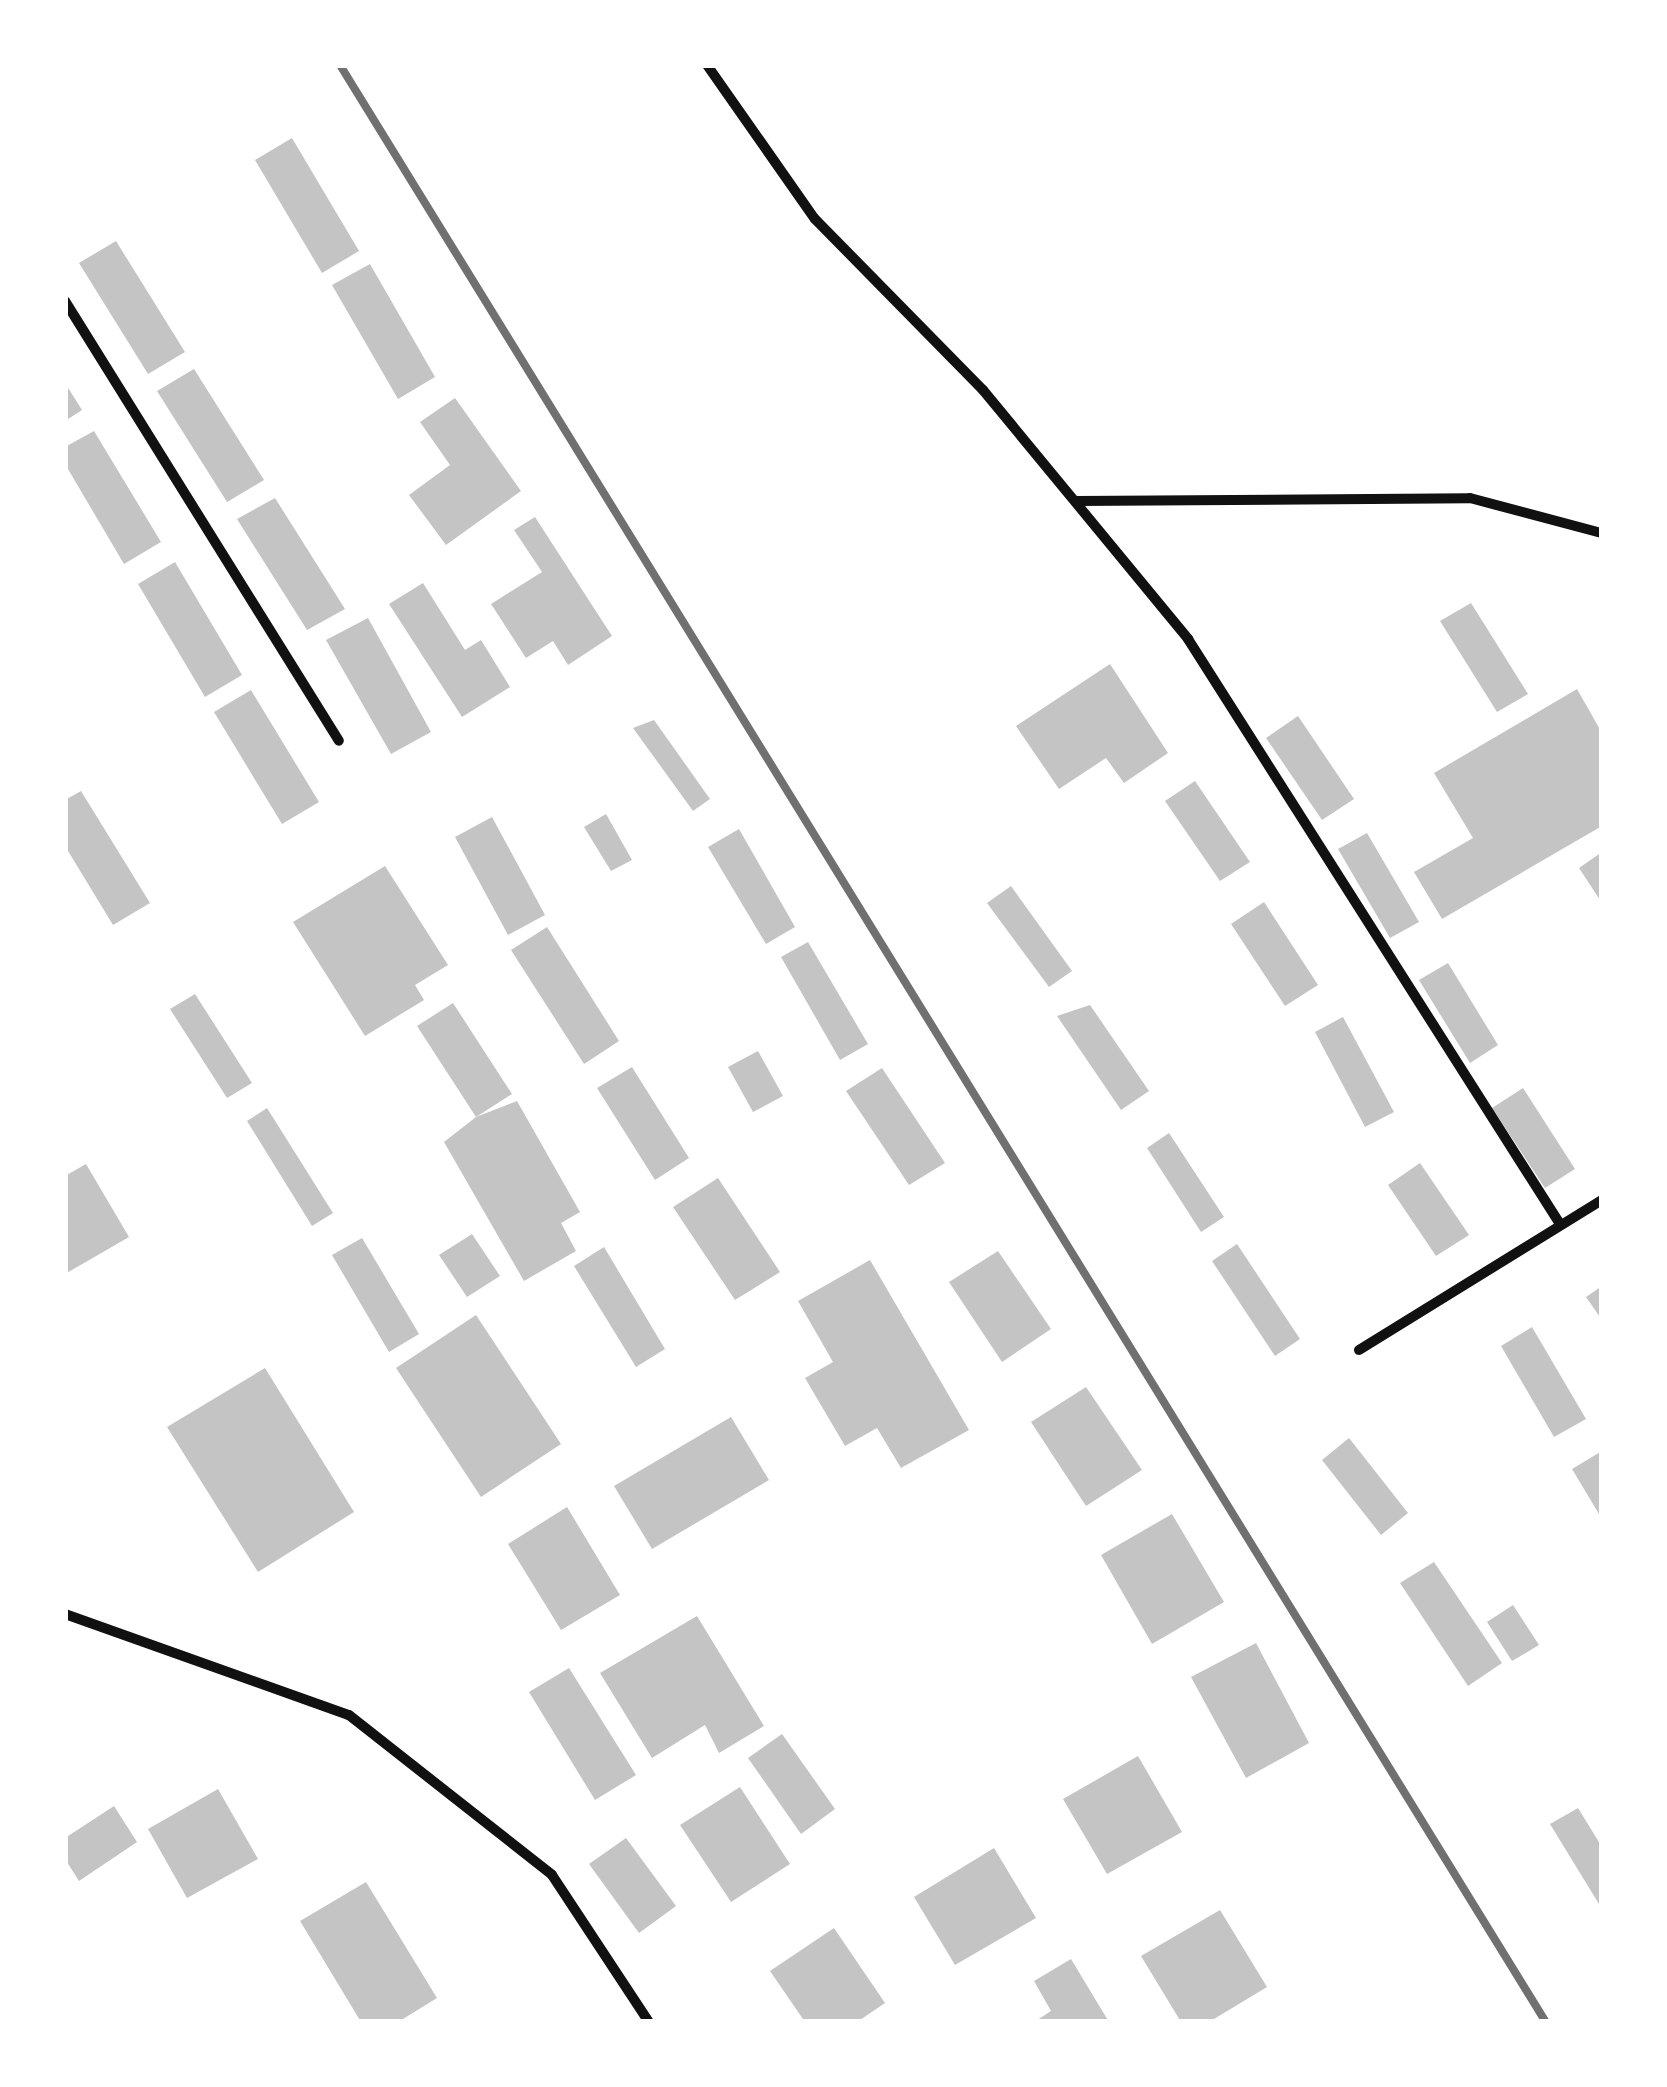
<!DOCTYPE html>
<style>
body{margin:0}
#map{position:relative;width:1667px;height:2087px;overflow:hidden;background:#fff;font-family:"Varela Round",sans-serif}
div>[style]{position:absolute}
.building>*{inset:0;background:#c4c4c4}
.minor>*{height:10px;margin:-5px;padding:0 5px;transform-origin:5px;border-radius:5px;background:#111}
.rail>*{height:8px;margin:-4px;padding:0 4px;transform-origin:4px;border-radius:4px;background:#707070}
span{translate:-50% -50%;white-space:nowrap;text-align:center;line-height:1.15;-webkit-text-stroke:9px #fff;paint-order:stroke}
.frame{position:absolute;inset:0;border:68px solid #fff;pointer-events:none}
</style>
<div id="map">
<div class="building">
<div style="clip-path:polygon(292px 138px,359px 251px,322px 273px,255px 160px)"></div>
<div style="clip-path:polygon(116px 241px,185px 352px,148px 374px,79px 263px)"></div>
<div style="clip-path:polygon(370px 264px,435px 377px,398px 399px,332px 285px)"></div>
<div style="clip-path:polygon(194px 369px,264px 480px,227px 502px,157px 391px)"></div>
<div style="clip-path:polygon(65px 383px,82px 410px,65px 421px)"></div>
<div style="clip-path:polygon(455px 398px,521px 491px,446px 545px,409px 495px,450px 465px,420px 422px)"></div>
<div style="clip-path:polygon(94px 431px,161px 542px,124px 564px,65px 464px,65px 447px)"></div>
<div style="clip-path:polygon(275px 498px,345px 609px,307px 630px,237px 519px)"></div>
<div style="clip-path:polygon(535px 517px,612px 636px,568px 665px,553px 641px,526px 658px,491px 604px,542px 572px,514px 530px)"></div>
<div style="clip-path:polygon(175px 562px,242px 675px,205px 697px,138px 584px)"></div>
<div style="clip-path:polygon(423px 583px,465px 650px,481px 640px,510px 687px,462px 717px,389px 604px)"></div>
<div style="clip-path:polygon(1471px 603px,1528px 694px,1497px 712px,1440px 621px)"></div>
<div style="clip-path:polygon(368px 618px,431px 732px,391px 754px,326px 640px)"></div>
<div style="clip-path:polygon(1110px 664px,1168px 753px,1124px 783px,1106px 758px,1059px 789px,1016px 726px)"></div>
<div style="clip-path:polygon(1577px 689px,1602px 733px,1602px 826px,1442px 919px,1414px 872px,1473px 838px,1434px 773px)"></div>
<div style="clip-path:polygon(251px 690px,319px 802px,282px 824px,214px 712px)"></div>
<div style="clip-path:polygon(1298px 716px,1354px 799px,1322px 820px,1266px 738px)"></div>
<div style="clip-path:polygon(654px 720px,710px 799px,693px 811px,633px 728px)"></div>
<div style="clip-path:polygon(1195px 781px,1250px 862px,1220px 881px,1165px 801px)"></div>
<div style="clip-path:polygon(81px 791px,150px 903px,113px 925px,65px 846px,65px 800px)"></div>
<div style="clip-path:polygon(606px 814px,632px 860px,611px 871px,584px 827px)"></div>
<div style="clip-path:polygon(492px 817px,545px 915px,508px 935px,455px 837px)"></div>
<div style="clip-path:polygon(739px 829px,795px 927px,766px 944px,708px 847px)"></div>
<div style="clip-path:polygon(1367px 833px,1419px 922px,1390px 938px,1338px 849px)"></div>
<div style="clip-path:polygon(1602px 852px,1602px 903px,1579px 868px)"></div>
<div style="clip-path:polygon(385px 866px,448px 965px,415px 985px,424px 1000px,365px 1036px,293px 922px)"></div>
<div style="clip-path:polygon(1011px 886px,1072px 971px,1049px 987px,987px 903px)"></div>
<div style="clip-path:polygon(1264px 902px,1318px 985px,1285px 1006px,1231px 924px)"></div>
<div style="clip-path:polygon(547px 927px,619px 1041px,584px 1064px,511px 950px)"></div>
<div style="clip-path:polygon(808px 942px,868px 1044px,840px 1060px,781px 957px)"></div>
<div style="clip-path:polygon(1448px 963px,1498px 1045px,1470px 1063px,1419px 980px)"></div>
<div style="clip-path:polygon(195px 994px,252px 1083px,227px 1098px,170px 1009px)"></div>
<div style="clip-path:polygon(453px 1003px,512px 1094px,476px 1117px,417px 1026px)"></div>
<div style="clip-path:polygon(1090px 1005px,1149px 1091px,1121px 1110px,1057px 1016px)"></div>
<div style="clip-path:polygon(1343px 1017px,1394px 1112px,1365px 1127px,1315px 1032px)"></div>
<div style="clip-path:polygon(758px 1051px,783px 1096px,753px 1112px,728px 1067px)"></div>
<div style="clip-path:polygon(632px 1067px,689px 1158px,655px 1180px,597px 1088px)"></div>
<div style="clip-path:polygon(882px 1068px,945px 1163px,909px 1185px,846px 1091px)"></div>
<div style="clip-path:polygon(1523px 1088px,1575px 1169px,1545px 1188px,1492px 1108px)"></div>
<div style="clip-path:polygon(517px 1101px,580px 1212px,561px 1223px,576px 1251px,524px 1281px,444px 1142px,476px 1117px)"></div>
<div style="clip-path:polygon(267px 1108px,333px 1213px,312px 1226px,247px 1121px)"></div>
<div style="clip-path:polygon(1169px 1133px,1224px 1217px,1201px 1232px,1147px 1148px)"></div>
<div style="clip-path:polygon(1420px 1163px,1469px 1235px,1436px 1256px,1388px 1185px)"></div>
<div style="clip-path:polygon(86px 1164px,129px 1237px,65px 1274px,65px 1176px)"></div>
<div style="clip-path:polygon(718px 1178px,780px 1272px,735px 1300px,673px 1207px)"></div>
<div style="clip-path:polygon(472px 1234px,500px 1276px,467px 1297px,439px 1255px)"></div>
<div style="clip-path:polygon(362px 1238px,419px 1334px,389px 1352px,332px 1255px)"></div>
<div style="clip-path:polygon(1237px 1244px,1300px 1339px,1275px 1356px,1212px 1261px)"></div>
<div style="clip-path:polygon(604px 1247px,665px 1349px,636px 1367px,574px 1266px)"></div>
<div style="clip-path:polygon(998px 1251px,1051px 1329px,1002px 1362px,949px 1282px)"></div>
<div style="clip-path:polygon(870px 1260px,969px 1430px,901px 1468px,877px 1428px,845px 1446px,805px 1378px,833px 1362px,798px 1301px)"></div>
<div style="clip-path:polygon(1602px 1286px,1602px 1320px,1586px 1297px)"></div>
<div style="clip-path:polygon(476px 1315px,561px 1444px,481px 1497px,396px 1368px)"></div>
<div style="clip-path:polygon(1532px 1327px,1586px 1419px,1554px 1437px,1501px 1346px)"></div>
<div style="clip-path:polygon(265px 1368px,354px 1512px,258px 1572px,167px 1427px)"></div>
<div style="clip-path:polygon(1086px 1387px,1142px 1470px,1086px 1506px,1031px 1422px)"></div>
<div style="clip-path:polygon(731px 1417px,769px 1480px,652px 1549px,614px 1486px)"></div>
<div style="clip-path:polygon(1349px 1438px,1408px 1513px,1381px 1535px,1322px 1460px)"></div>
<div style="clip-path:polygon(1602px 1451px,1602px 1519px,1572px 1469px)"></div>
<div style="clip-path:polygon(567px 1507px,620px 1595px,561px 1630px,508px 1544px)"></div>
<div style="clip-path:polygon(1172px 1514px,1224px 1602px,1152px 1644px,1101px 1555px)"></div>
<div style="clip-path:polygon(1434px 1562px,1502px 1663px,1468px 1686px,1400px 1583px)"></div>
<div style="clip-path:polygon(1513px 1605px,1539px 1645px,1512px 1661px,1487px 1622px)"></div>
<div style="clip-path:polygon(697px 1616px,764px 1726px,719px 1753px,705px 1725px,652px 1758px,600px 1673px)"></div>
<div style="clip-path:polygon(1256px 1643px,1309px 1743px,1246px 1778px,1191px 1677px)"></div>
<div style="clip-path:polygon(569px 1668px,636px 1775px,595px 1800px,529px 1692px)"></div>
<div style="clip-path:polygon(782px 1734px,835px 1809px,801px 1834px,748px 1758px)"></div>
<div style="clip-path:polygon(1138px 1756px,1182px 1832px,1107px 1874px,1063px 1799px)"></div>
<div style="clip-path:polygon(740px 1787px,790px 1864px,731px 1902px,680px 1825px)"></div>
<div style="clip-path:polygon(218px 1789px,258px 1859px,187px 1898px,148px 1829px)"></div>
<div style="clip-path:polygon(114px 1806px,137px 1842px,79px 1881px,65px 1859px,65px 1838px)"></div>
<div style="clip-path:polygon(1578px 1808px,1602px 1847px,1602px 1909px,1550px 1824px)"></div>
<div style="clip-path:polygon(626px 1838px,676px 1906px,639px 1933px,589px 1864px)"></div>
<div style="clip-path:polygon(994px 1848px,1036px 1918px,955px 1965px,914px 1897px)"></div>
<div style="clip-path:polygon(366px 1882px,437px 1998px,398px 2022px,361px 2022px,300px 1921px)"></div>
<div style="clip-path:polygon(1220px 1910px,1267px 1987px,1209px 2022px,1181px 2022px,1141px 1956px)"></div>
<div style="clip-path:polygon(834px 1928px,885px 2003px,857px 2022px,805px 2022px,770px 1971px)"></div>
<div style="clip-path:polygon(1071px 1959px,1109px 2022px,1034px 2022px,1051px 2011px,1034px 1981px)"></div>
</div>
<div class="minor">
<div style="left:707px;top:65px;width:188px;rotate:55deg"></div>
<div style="left:815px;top:219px;width:240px;rotate:45.5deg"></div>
<div style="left:983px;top:390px;width:323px;rotate:50.5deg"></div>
<div style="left:1188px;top:639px;width:693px;rotate:57.55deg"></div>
<div style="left:65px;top:301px;width:518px;rotate:58.09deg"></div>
<div style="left:1076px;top:501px;width:394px;rotate:-0.4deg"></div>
<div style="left:1470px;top:498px;width:137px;rotate:14.9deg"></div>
<div style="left:1359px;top:1350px;width:286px;rotate:-31.7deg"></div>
<div style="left:65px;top:1614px;width:301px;rotate:19.6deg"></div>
<div style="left:349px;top:1715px;width:258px;rotate:38.2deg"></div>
<div style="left:552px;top:1875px;width:176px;rotate:56.6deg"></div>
</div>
<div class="rail">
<div style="left:340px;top:65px;width:2299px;rotate:58.36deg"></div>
</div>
<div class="frame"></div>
</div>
